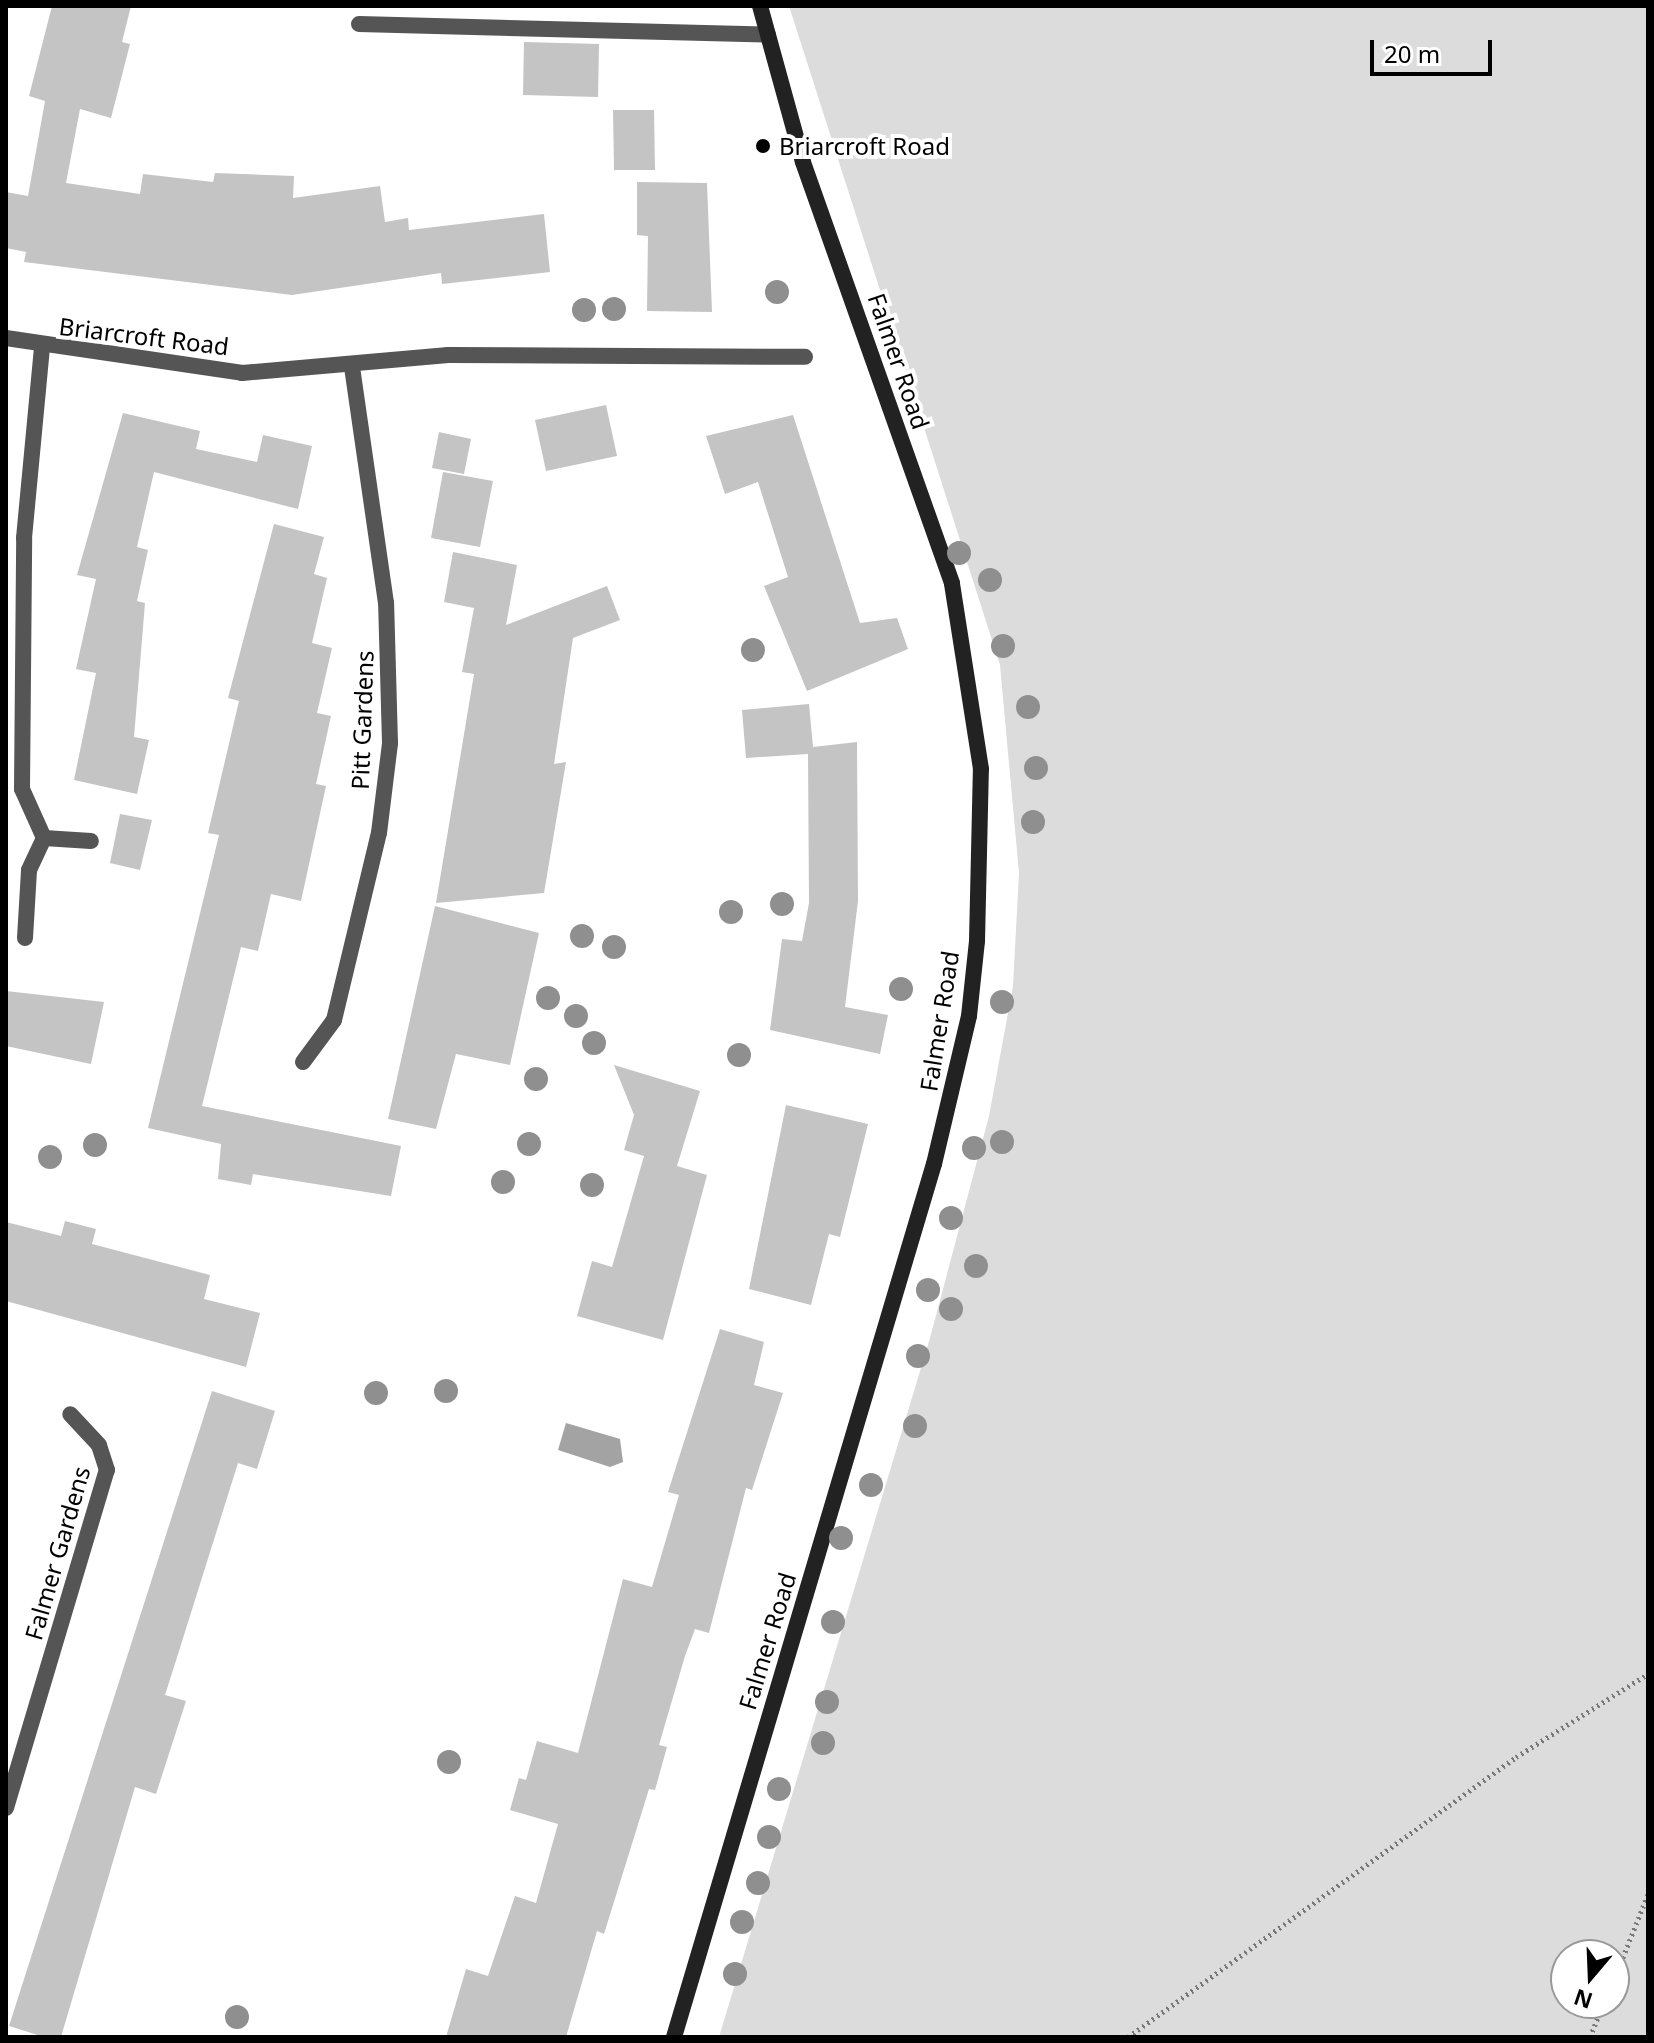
<!DOCTYPE html>
<style>
body{margin:0}
#map{position:relative;width:1654px;height:2043px;overflow:hidden;background:#fff;font-family:"Noto Sans",sans-serif}
div>[style]{position:absolute}
.green>*{inset:0;background:#dcdcdc}
.water>*{inset:0;background:#a3a3a3}
.building>*{inset:0;background:#c4c4c4}
.path>*{height:5px;margin-top:-2.5px;transform-origin:0;background:repeating-linear-gradient(90deg,#777 0 2px,transparent 0 6px)}
.service>*{height:16px;margin:-8px;padding:0 8px;transform-origin:8px;border-radius:8px;background:#555}
.minor>*{height:16px;margin:-8px;padding:0 8px;transform-origin:8px;border-radius:8px;background:#555}
.secondary>*{height:16px;margin:-8px;padding:0 8px;transform-origin:8px;border-radius:8px;background:#222}
.trees>*{width:24px;height:24px;margin:-12px;border-radius:50%;background:#8f8f8f}
.dots>*{width:22px;height:22px;translate:-50% -50%;box-sizing:border-box;border:4px solid #fff;border-radius:50%}
span{translate:-50% -50%;white-space:nowrap;text-align:center;line-height:1.15;-webkit-text-stroke:8px #fff;paint-order:stroke}
.poi-label{font-size:24px;color:#000}
.left{translate:0 -50%;text-align:left}
.street-label{font-size:24px;color:#000}
.frame{position:absolute;inset:0;border:8px solid #000;pointer-events:none}
.north{position:absolute;left:1550px;top:1939px;width:80px;height:80px;box-sizing:border-box;background:#fff;border:2px solid #999;border-radius:50%;rotate:199deg;font-size:22px;font-weight:700;line-height:32px;text-align:center;color:#000}
.north::after{content:'';display:block;margin:auto;width:28px;height:36px;background:#000;clip-path:polygon(50% 0,100% 100%,50% 72%,0 100%)}
.scale{position:absolute;left:1370px;top:40px;width:122px;height:36px;box-sizing:border-box;border:4px solid #000;border-top:0;padding-left:10px;font-size:24px;line-height:28px;white-space:nowrap;color:#000;-webkit-text-stroke:6px #fff;paint-order:stroke}
</style>
<div id="map">
<div class="green">
<div style="clip-path:polygon(evenodd,789px 6px,1648px 6px,1648px 2037px,719px 2037px,930px 1338px,989px 1116px,1013px 986px,1019px 873px,1000px 665px,789px 6px,1566px 1955px,1614px 1955px,1614px 2003px,1566px 2003px,1566px 1955px)"></div>
</div>
<div class="water">
<div style="clip-path:polygon(566px 1423px,620px 1439px,623px 1462px,610px 1467px,558px 1450px)"></div>
</div>
<div class="building">
<div style="clip-path:polygon(52px 6px,131px 6px,122px 42px,130px 44px,111px 118px,80px 109px,66px 183px,140px 194px,143px 174px,213px 182px,215px 173px,294px 176px,293px 198px,380px 186px,385px 222px,408px 218px,409px 230px,544px 214px,550px 272px,442px 284px,441px 273px,292px 295px,24px 262px,26px 252px,6px 248px,6px 192px,28px 196px,45px 101px,29px 96px)"></div>
<div style="clip-path:polygon(524px 42px,599px 44px,598px 97px,523px 95px)"></div>
<div style="clip-path:polygon(613px 110px,654px 110px,655px 170px,614px 170px)"></div>
<div style="clip-path:polygon(637px 182px,707px 183px,712px 312px,647px 311px,648px 236px,637px 235px)"></div>
<div style="clip-path:polygon(606px 405px,617px 456px,546px 471px,535px 420px)"></div>
<div style="clip-path:polygon(123px 413px,200px 431px,196px 449px,257px 462px,263px 435px,312px 446px,298px 509px,154px 472px,137px 547px,148px 550px,137px 601px,145px 603px,134px 737px,149px 740px,137px 794px,74px 780px,96px 673px,76px 669px,96px 579px,77px 575px)"></div>
<div style="clip-path:polygon(793px 415px,860px 623px,897px 618px,908px 649px,807px 691px,764px 586px,788px 577px,758px 482px,725px 494px,706px 436px)"></div>
<div style="clip-path:polygon(439px 432px,471px 439px,464px 474px,432px 468px)"></div>
<div style="clip-path:polygon(443px 472px,493px 481px,480px 547px,431px 538px)"></div>
<div style="clip-path:polygon(274px 524px,324px 537px,314px 574px,327px 578px,312px 643px,332px 648px,317px 713px,331px 716px,316px 784px,326px 786px,301px 901px,271px 894px,258px 951px,241px 947px,202px 1106px,401px 1146px,391px 1196px,253px 1174px,251px 1185px,218px 1179px,221px 1144px,148px 1128px,219px 835px,208px 833px,239px 701px,228px 698px)"></div>
<div style="clip-path:polygon(453px 552px,517px 565px,506px 625px,607px 586px,620px 620px,573px 638px,554px 764px,566px 762px,544px 893px,436px 903px,474px 674px,462px 672px,474px 608px,444px 602px)"></div>
<div style="clip-path:polygon(809px 704px,813px 747px,857px 742px,858px 901px,845px 1007px,888px 1015px,880px 1054px,770px 1030px,782px 939px,802px 941px,809px 903px,808px 754px,746px 758px,742px 710px)"></div>
<div style="clip-path:polygon(120px 814px,152px 820px,140px 870px,110px 863px)"></div>
<div style="clip-path:polygon(435px 906px,539px 933px,510px 1065px,456px 1054px,436px 1129px,388px 1119px)"></div>
<div style="clip-path:polygon(6px 991px,104px 1002px,91px 1064px,6px 1046px)"></div>
<div style="clip-path:polygon(614px 1065px,700px 1091px,677px 1166px,707px 1175px,663px 1340px,577px 1316px,592px 1261px,612px 1267px,644px 1156px,624px 1150px,634px 1115px)"></div>
<div style="clip-path:polygon(786px 1105px,868px 1124px,840px 1237px,829px 1234px,811px 1305px,749px 1289px)"></div>
<div style="clip-path:polygon(65px 1221px,96px 1229px,92px 1244px,210px 1275px,204px 1299px,260px 1313px,246px 1367px,6px 1301px,6px 1222px,61px 1236px)"></div>
<div style="clip-path:polygon(720px 1329px,764px 1342px,754px 1385px,783px 1393px,752px 1490px,746px 1488px,709px 1633px,695px 1629px,685px 1656px,659px 1745px,667px 1747px,655px 1790px,649px 1789px,604px 1934px,597px 1931px,566px 2037px,446px 2037px,466px 1969px,488px 1976px,515px 1896px,536px 1903px,558px 1824px,510px 1810px,519px 1778px,526px 1780px,537px 1741px,578px 1753px,623px 1579px,652px 1587px,679px 1495px,668px 1492px)"></div>
<div style="clip-path:polygon(212px 1391px,275px 1411px,257px 1469px,238px 1463px,179px 1651px,165px 1695px,186px 1701px,156px 1794px,135px 1787px,61px 2037px,44px 2037px,9px 2026px)"></div>
</div>
<div class="path">
<div style="left:1614px;top:1980px;width:92px;rotate:-68.4deg"></div>
<div style="left:1128px;top:2037px;width:478px;rotate:-35.8deg"></div>
<div style="left:1516px;top:1757px;width:156px;rotate:-32.2deg"></div>
<div style="left:1590px;top:2037px;width:37px;rotate:-68deg"></div>
</div>
<div class="service">
<div style="left:359px;top:24px;width:409px;rotate:1.5deg"></div>
</div>
<div class="minor">
<div style="left:6px;top:338px;width:239px;rotate:8.4deg"></div>
<div style="left:242px;top:373px;width:207px;rotate:-5deg"></div>
<div style="left:448px;top:355px;width:357px;rotate:0.3deg"></div>
<div style="left:44px;top:838px;width:47px;rotate:3.7deg"></div>
<div style="left:25px;top:938px;width:68px;rotate:-86.6deg"></div>
<div style="left:29px;top:870px;width:35px;rotate:-65deg"></div>
<div style="left:44px;top:838px;width:54px;rotate:-114.2deg"></div>
<div style="left:22px;top:789px;width:251px;rotate:-89.5deg"></div>
<div style="left:24px;top:538px;width:192px;rotate:-84.6deg"></div>
<div style="left:303px;top:1062px;width:52px;rotate:-53.6deg"></div>
<div style="left:334px;top:1020px;width:192px;rotate:-76.5deg"></div>
<div style="left:379px;top:833px;width:91px;rotate:-83deg"></div>
<div style="left:390px;top:743px;width:140px;rotate:-91.6deg"></div>
<div style="left:386px;top:603px;width:238px;rotate:-98.2deg"></div>
<div style="left:6px;top:1808px;width:353px;rotate:-73.4deg"></div>
<div style="left:107px;top:1470px;width:26px;rotate:-108deg"></div>
<div style="left:99px;top:1445px;width:42px;rotate:-133.1deg"></div>
</div>
<div class="secondary">
<div style="left:674px;top:2037px;width:911px;rotate:-73.42deg"></div>
<div style="left:934px;top:1164px;width:152px;rotate:-76.7deg"></div>
<div style="left:969px;top:1016px;width:75px;rotate:-83.9deg"></div>
<div style="left:977px;top:941px;width:172px;rotate:-88.7deg"></div>
<div style="left:981px;top:769px;width:188px;rotate:-98.9deg"></div>
<div style="left:952px;top:583px;width:447px;rotate:-109.5deg"></div>
<div style="left:803px;top:162px;width:162px;rotate:-105.4deg"></div>
</div>
<div class="trees">
<div style="left:777px;top:292px"></div>
<div style="left:614px;top:309px"></div>
<div style="left:584px;top:310px"></div>
<div style="left:959px;top:553px"></div>
<div style="left:990px;top:580px"></div>
<div style="left:1003px;top:646px"></div>
<div style="left:753px;top:650px"></div>
<div style="left:1028px;top:707px"></div>
<div style="left:1036px;top:768px"></div>
<div style="left:1033px;top:822px"></div>
<div style="left:782px;top:904px"></div>
<div style="left:731px;top:912px"></div>
<div style="left:582px;top:936px"></div>
<div style="left:614px;top:947px"></div>
<div style="left:901px;top:989px"></div>
<div style="left:548px;top:998px"></div>
<div style="left:1002px;top:1002px"></div>
<div style="left:576px;top:1016px"></div>
<div style="left:594px;top:1043px"></div>
<div style="left:739px;top:1055px"></div>
<div style="left:536px;top:1079px"></div>
<div style="left:1002px;top:1142px"></div>
<div style="left:529px;top:1144px"></div>
<div style="left:95px;top:1145px"></div>
<div style="left:974px;top:1148px"></div>
<div style="left:50px;top:1157px"></div>
<div style="left:503px;top:1182px"></div>
<div style="left:592px;top:1185px"></div>
<div style="left:951px;top:1218px"></div>
<div style="left:976px;top:1266px"></div>
<div style="left:928px;top:1290px"></div>
<div style="left:951px;top:1309px"></div>
<div style="left:918px;top:1356px"></div>
<div style="left:446px;top:1391px"></div>
<div style="left:376px;top:1393px"></div>
<div style="left:915px;top:1426px"></div>
<div style="left:871px;top:1485px"></div>
<div style="left:841px;top:1538px"></div>
<div style="left:833px;top:1622px"></div>
<div style="left:827px;top:1702px"></div>
<div style="left:823px;top:1743px"></div>
<div style="left:449px;top:1762px"></div>
<div style="left:779px;top:1789px"></div>
<div style="left:769px;top:1837px"></div>
<div style="left:758px;top:1883px"></div>
<div style="left:742px;top:1922px"></div>
<div style="left:735px;top:1974px"></div>
<div style="left:237px;top:2017px"></div>
</div>
<div class="dots">
<div style="left:763px;top:146px;background:#000"></div>
</div>
<div class="poi-label">
<span class="left" style="left:779px;top:146px">Briarcroft Road</span>
</div>
<div class="street-label">
<span style="left:144px;top:336px;rotate:7deg">Briarcroft Road</span>
<span style="left:899px;top:361px;rotate:71deg">Falmer Road</span>
<span style="left:362px;top:720px;rotate:-88deg">Pitt Gardens</span>
<span style="left:939px;top:1021px;rotate:-81deg">Falmer Road</span>
<span style="left:57px;top:1553px;rotate:-74deg">Falmer Gardens</span>
<span style="left:767px;top:1641px;rotate:-73deg">Falmer Road</span>
</div>
<div class="frame"></div>
<div class="north">N</div>
<div class="scale">20 m</div>
</div>
